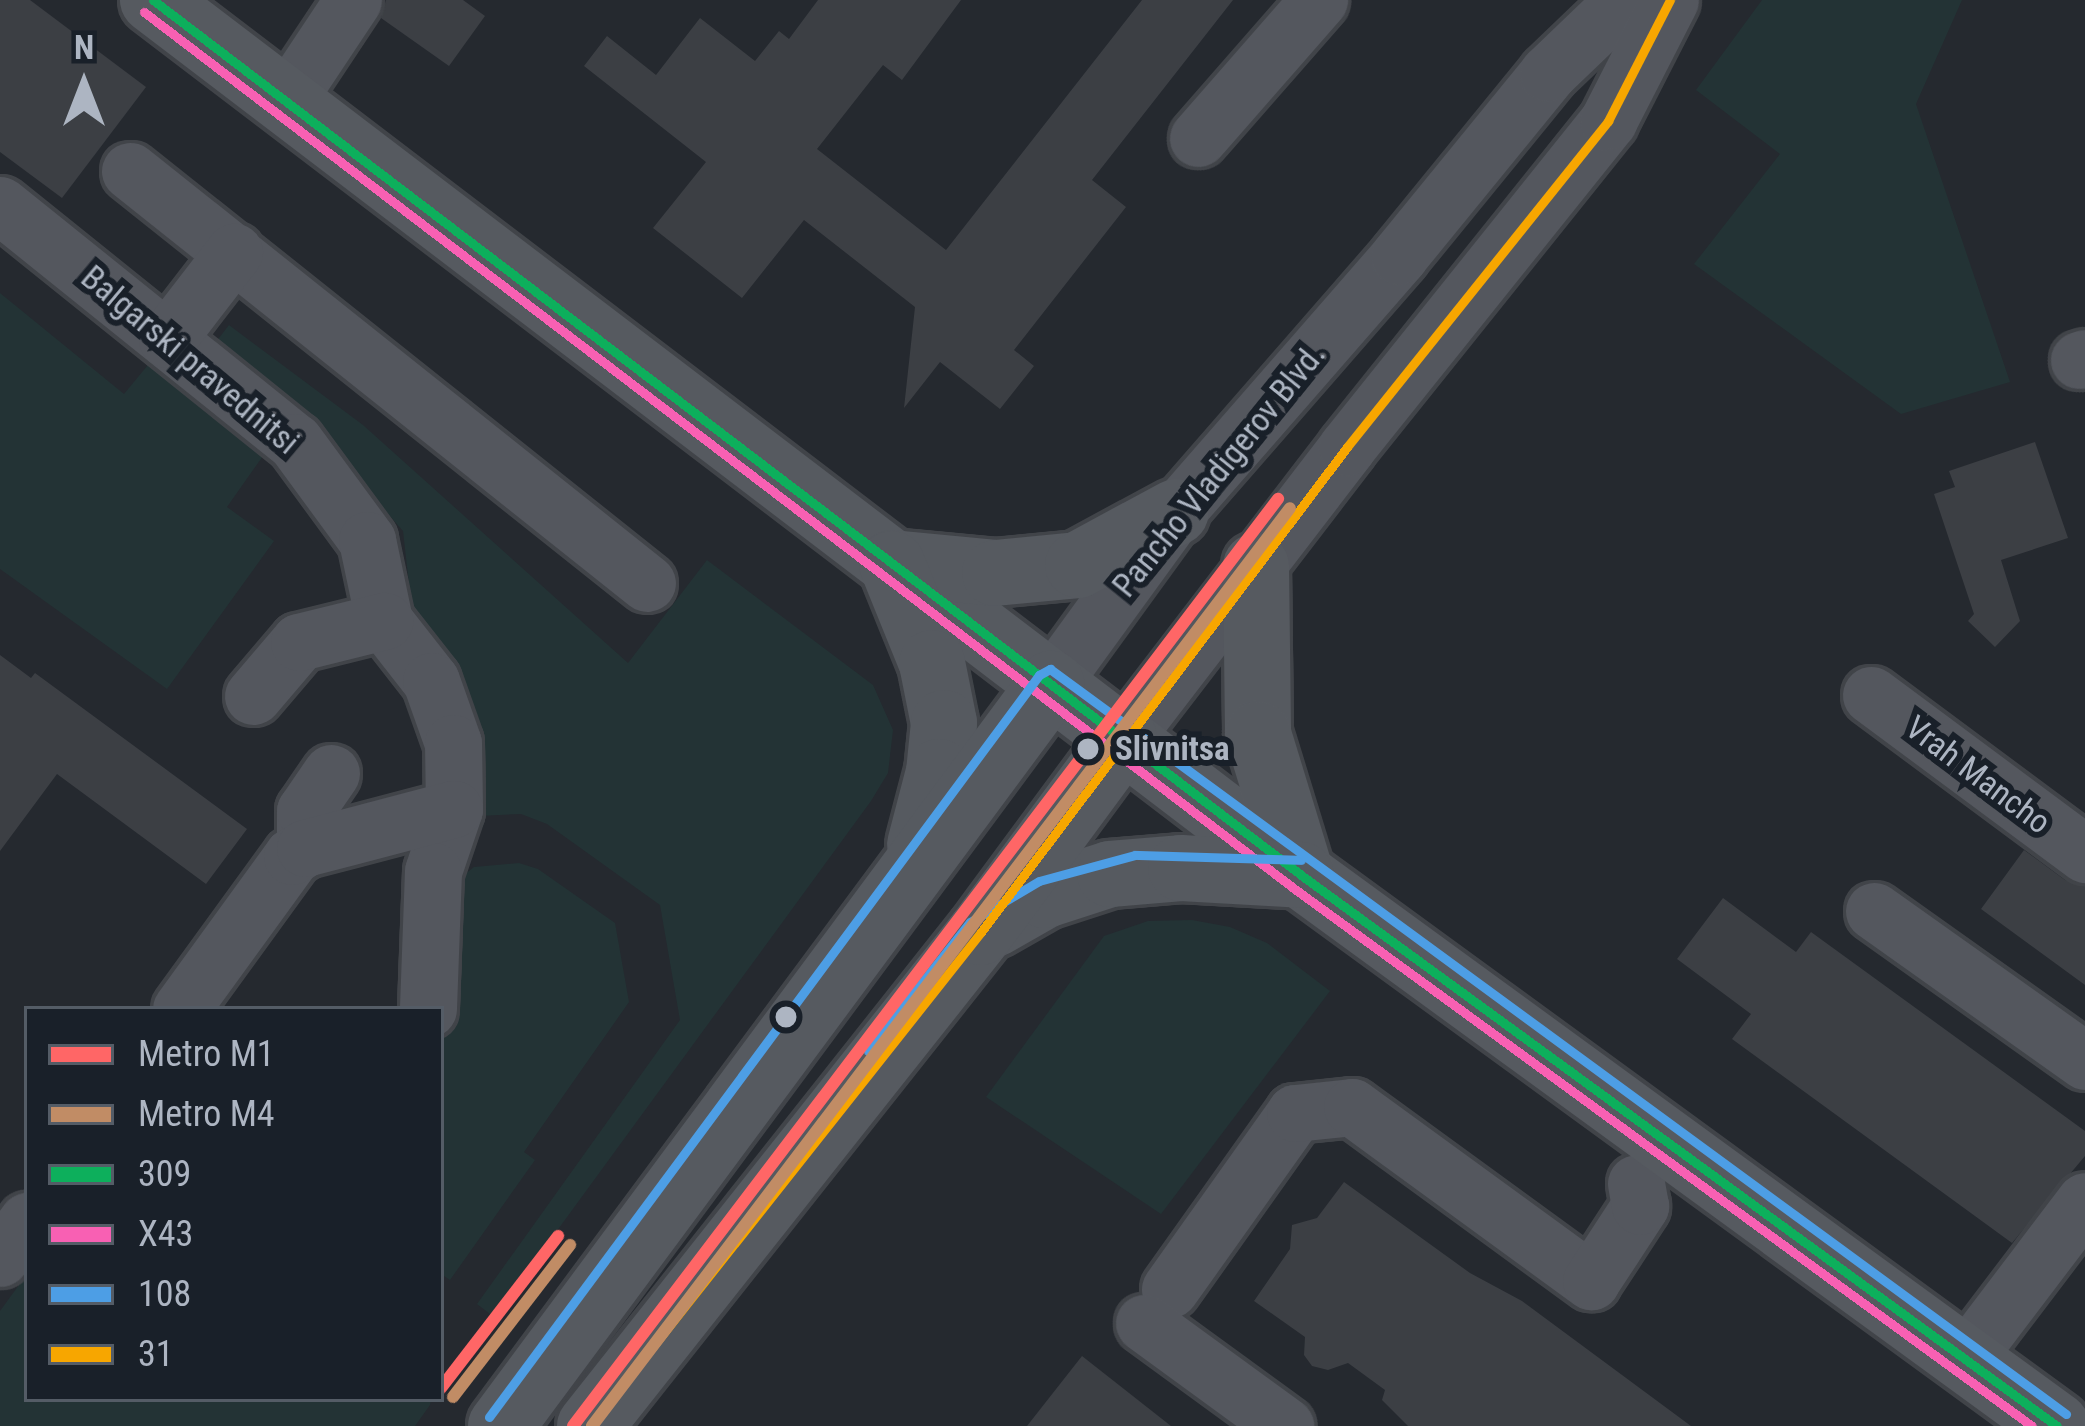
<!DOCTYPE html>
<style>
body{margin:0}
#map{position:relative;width:2085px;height:1426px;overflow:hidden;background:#25292f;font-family:"Roboto Condensed",sans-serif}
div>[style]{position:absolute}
.green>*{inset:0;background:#233335}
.building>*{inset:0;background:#3c3f44}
.roads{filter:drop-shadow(3px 0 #414449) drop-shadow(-3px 0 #414449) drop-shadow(0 3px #414449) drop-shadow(0 -3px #414449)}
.minor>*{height:57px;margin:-28.5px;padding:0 28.5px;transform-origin:28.5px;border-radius:28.5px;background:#54575e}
.major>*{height:66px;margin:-33px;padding:0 33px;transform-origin:33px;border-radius:33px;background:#565a60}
.bus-1>*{height:9px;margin:-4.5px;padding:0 4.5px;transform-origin:4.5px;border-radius:4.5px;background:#0daf5c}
.bus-2>*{height:9px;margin:-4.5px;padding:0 4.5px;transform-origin:4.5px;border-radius:4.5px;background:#f860b3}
.bus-3>*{height:9px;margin:-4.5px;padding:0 4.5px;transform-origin:4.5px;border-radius:4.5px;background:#4d9ee5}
.bus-4>*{height:9px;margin:-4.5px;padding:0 4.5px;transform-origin:4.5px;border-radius:4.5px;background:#f7a600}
.metro-1>*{height:12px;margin:-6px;padding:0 6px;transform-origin:6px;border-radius:6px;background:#f66}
.metro-2>*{height:12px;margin:-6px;padding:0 6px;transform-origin:6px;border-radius:6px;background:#c18c65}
.dots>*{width:33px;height:33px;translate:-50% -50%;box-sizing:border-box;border:6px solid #192029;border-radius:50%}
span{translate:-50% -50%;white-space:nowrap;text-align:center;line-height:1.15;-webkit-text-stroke:12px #192029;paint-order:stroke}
.street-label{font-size:33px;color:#adb5c2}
.stop-label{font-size:33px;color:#adb5c2;font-weight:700}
.left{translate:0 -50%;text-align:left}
.legend{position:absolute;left:24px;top:1006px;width:420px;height:396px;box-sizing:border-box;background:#192029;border:3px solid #545c66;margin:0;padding:15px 21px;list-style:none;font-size:36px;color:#adb5c2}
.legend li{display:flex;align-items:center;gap:24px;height:60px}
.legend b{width:60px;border:3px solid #545c66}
.north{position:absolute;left:24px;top:24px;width:120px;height:120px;-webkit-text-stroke:9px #192029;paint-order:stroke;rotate:0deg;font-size:33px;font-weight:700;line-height:48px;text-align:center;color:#adb5c2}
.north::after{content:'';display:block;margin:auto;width:42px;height:54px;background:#adb5c2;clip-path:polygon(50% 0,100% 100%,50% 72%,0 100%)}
</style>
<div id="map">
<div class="green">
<div style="clip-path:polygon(1762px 0,1962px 0,1916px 104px,2010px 382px,1901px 414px,1694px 264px,1780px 154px,1696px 90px)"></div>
<div style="clip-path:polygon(0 293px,124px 394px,157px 354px,270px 446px,227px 507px,274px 541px,167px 689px,0 569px)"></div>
<div style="clip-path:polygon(229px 325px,363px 425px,628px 663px,707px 560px,873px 685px,893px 730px,888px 773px,871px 801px,494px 1317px,477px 1304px,680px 1020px,660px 905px,547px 824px,521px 814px,478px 816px,413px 619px,403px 531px,310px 425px,212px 347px)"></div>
<div style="clip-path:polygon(519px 863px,538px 869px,615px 923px,629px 1002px,524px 1152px,535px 1160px,450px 1280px,441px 1274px,441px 1121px,443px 1004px,454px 883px,474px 867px)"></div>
<div style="clip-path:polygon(1192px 920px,1230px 927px,1267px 943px,1330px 991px,1161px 1214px,986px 1097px,1104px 936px,1148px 921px)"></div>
<div style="clip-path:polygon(27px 1274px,27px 1399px,431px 1399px,430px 1405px,415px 1426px,0 1426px,0 1311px)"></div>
</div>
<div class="building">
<div style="clip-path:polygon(0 0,30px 0,146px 87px,62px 198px,0 152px)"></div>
<div style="clip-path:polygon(386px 0,463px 0,485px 16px,449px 66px,381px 18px)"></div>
<div style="clip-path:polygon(818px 0,961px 0,902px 80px,883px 65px,817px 149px,946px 250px,1142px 0,1233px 0,1092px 180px,1126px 207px,1014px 350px,1034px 366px,1000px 409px,940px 362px,904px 408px,915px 307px,804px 220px,742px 298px,653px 228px,706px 162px,584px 66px,607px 36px,656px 75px,700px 18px,755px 61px,779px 31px,789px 39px)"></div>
<div style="clip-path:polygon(2035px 442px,2068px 538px,2001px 560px,2020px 621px,1995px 647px,1968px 621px,1974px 614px,1934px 494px,1955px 487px,1949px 471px)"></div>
<div style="clip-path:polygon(0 655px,31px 678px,35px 673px,247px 829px,206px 884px,57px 774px,0 851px)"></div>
<div style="clip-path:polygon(2024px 850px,2065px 880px,2085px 886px,2085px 985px,1981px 909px)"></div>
<div style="clip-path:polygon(1723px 898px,1796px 952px,1811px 932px,2085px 1131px,2085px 1156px,2012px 1243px,1732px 1039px,1751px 1014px,1677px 959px)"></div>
<div style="clip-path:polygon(1344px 1182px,1470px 1273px,1522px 1301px,1691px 1426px,1408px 1426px,1382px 1400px,1385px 1390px,1348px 1363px,1328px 1370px,1312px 1366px,1304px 1355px,1305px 1337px,1254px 1301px,1290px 1249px,1292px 1225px,1317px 1218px)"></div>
<div style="clip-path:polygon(1082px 1356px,1171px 1426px,1027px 1426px)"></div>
</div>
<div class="roads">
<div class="minor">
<div style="left:286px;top:101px;width:121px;rotate:-56.4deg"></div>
<div style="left:1198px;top:138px;width:184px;rotate:-48.8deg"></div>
<div style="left:130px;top:171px;width:661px;rotate:38.55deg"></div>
<div style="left:0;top:205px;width:378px;rotate:38.8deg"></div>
<div style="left:295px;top:442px;width:122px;rotate:53.7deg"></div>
<div style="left:367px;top:540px;width:83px;rotate:78.1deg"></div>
<div style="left:384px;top:621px;width:76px;rotate:51.9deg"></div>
<div style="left:431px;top:681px;width:66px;rotate:70.5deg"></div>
<div style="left:453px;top:743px;width:66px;rotate:89.1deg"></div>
<div style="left:454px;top:809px;width:65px;rotate:108.7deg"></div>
<div style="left:433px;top:871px;width:138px;rotate:92.1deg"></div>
<div style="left:167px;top:339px;width:110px;rotate:-52.4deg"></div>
<div style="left:2079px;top:360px;width:6px;rotate:-18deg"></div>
<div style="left:1051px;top:684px;width:213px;rotate:-54deg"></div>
<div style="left:1176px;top:512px;width:340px;rotate:-48.9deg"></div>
<div style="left:1399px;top:256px;width:236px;rotate:-50.8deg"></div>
<div style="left:1548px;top:73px;width:105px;rotate:-43.8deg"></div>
<div style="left:1871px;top:695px;width:267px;rotate:36.6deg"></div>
<div style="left:253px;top:696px;width:71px;rotate:-49.6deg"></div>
<div style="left:299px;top:642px;width:88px;rotate:-13.9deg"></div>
<div style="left:1124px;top:738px;width:367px;rotate:-52.5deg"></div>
<div style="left:1347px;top:447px;width:418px;rotate:-51.3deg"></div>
<div style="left:1608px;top:121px;width:136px;rotate:-62.9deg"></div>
<div style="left:305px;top:848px;width:37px;rotate:-90deg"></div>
<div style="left:305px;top:811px;width:46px;rotate:-55.6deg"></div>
<div style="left:1874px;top:911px;width:259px;rotate:35.4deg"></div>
<div style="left:181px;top:1009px;width:189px;rotate:-54deg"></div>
<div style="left:292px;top:856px;width:15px;rotate:-32deg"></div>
<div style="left:305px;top:848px;width:154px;rotate:-14.7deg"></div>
<div style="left:0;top:1258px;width:46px;rotate:-53.9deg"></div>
<div style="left:1170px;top:1289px;width:216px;rotate:-54.6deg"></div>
<div style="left:1295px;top:1113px;width:57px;rotate:-6deg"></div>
<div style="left:1352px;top:1107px;width:296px;rotate:36.1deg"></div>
<div style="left:1591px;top:1281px;width:90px;rotate:-56.8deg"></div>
<div style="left:1640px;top:1206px;width:23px;rotate:-100deg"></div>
<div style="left:1144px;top:1323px;width:175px;rotate:36.1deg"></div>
<div style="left:1965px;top:1359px;width:198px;rotate:-52.8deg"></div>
</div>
<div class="major">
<div style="left:153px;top:0;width:1443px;rotate:37.31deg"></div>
<div style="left:1301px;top:875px;width:935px;rotate:36.09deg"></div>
<div style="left:892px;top:563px;width:103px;rotate:5.5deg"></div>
<div style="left:995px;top:573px;width:83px;rotate:-5.5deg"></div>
<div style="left:1078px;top:565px;width:111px;rotate:-28.4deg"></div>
<div style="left:892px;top:564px;width:107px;rotate:68deg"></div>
<div style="left:932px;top:663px;width:61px;rotate:78.7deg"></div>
<div style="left:944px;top:723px;width:49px;rotate:95.8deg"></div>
<div style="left:939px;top:772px;width:75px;rotate:104.6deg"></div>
<div style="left:1256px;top:566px;width:168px;rotate:89.3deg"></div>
<div style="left:1258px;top:734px;width:147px;rotate:73deg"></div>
<div style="left:994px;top:924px;width:59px;rotate:-29.6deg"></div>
<div style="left:1045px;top:895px;width:68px;rotate:-17.9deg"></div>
<div style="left:1110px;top:874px;width:71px;rotate:-4.8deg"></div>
<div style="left:1181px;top:868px;width:120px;rotate:3.3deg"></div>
<div style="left:501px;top:1426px;width:924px;rotate:-53.45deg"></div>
<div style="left:590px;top:1426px;width:630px;rotate:-51.64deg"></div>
<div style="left:981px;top:932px;width:241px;rotate:-53.6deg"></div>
</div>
</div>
<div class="bus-1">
<div style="left:153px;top:0;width:1443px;rotate:37.31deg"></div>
<div style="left:1301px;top:875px;width:935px;rotate:36.09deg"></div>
</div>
<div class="bus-2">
<div style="left:144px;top:12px;width:1443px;rotate:37.31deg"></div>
<div style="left:1292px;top:887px;width:915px;rotate:36.07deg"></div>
</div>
<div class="bus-3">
<div style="left:868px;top:1051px;width:164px;rotate:-51.7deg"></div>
<div style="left:970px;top:922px;width:80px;rotate:-30.7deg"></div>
<div style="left:1039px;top:881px;width:99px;rotate:-15.2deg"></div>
<div style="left:1135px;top:855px;width:166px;rotate:1.7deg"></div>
<div style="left:489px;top:1417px;width:924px;rotate:-53.45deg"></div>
<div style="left:1039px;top:675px;width:13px;rotate:-29deg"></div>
<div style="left:1050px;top:669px;width:1260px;rotate:36.25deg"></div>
</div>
<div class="bus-4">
<div style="left:590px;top:1426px;width:630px;rotate:-51.64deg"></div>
<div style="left:981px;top:932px;width:608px;rotate:-52.96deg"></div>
<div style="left:1347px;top:447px;width:418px;rotate:-51.3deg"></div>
<div style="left:1608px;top:121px;width:136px;rotate:-62.9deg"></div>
</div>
<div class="metro-1">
<div style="left:441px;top:1388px;width:192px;rotate:-52.4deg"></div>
<div style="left:573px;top:1426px;width:1165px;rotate:-52.75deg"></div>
</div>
<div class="metro-2">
<div style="left:453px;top:1397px;width:192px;rotate:-52.4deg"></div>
<div style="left:592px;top:1426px;width:1153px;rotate:-52.75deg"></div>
</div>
<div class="dots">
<div style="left:1088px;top:749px;background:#adb5c2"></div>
<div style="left:786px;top:1017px;background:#adb5c2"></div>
</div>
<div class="street-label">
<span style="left:190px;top:360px;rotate:40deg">Balgarski pravednitsi</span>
<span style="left:1219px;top:470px;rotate:-51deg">Pancho Vladigerov Blvd.</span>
<span style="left:1978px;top:775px;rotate:37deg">Vrah Mancho</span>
</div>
<div class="stop-label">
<span class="left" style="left:1115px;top:749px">Slivnitsa</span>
</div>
<ul class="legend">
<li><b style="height:15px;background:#f66"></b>Metro M1</li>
<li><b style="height:15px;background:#c18c65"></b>Metro M4</li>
<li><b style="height:15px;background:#0daf5c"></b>309</li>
<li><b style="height:15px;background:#f860b3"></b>X43</li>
<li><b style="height:15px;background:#4d9ee5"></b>108</li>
<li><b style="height:15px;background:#f7a600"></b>31</li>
</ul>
<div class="north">N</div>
</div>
